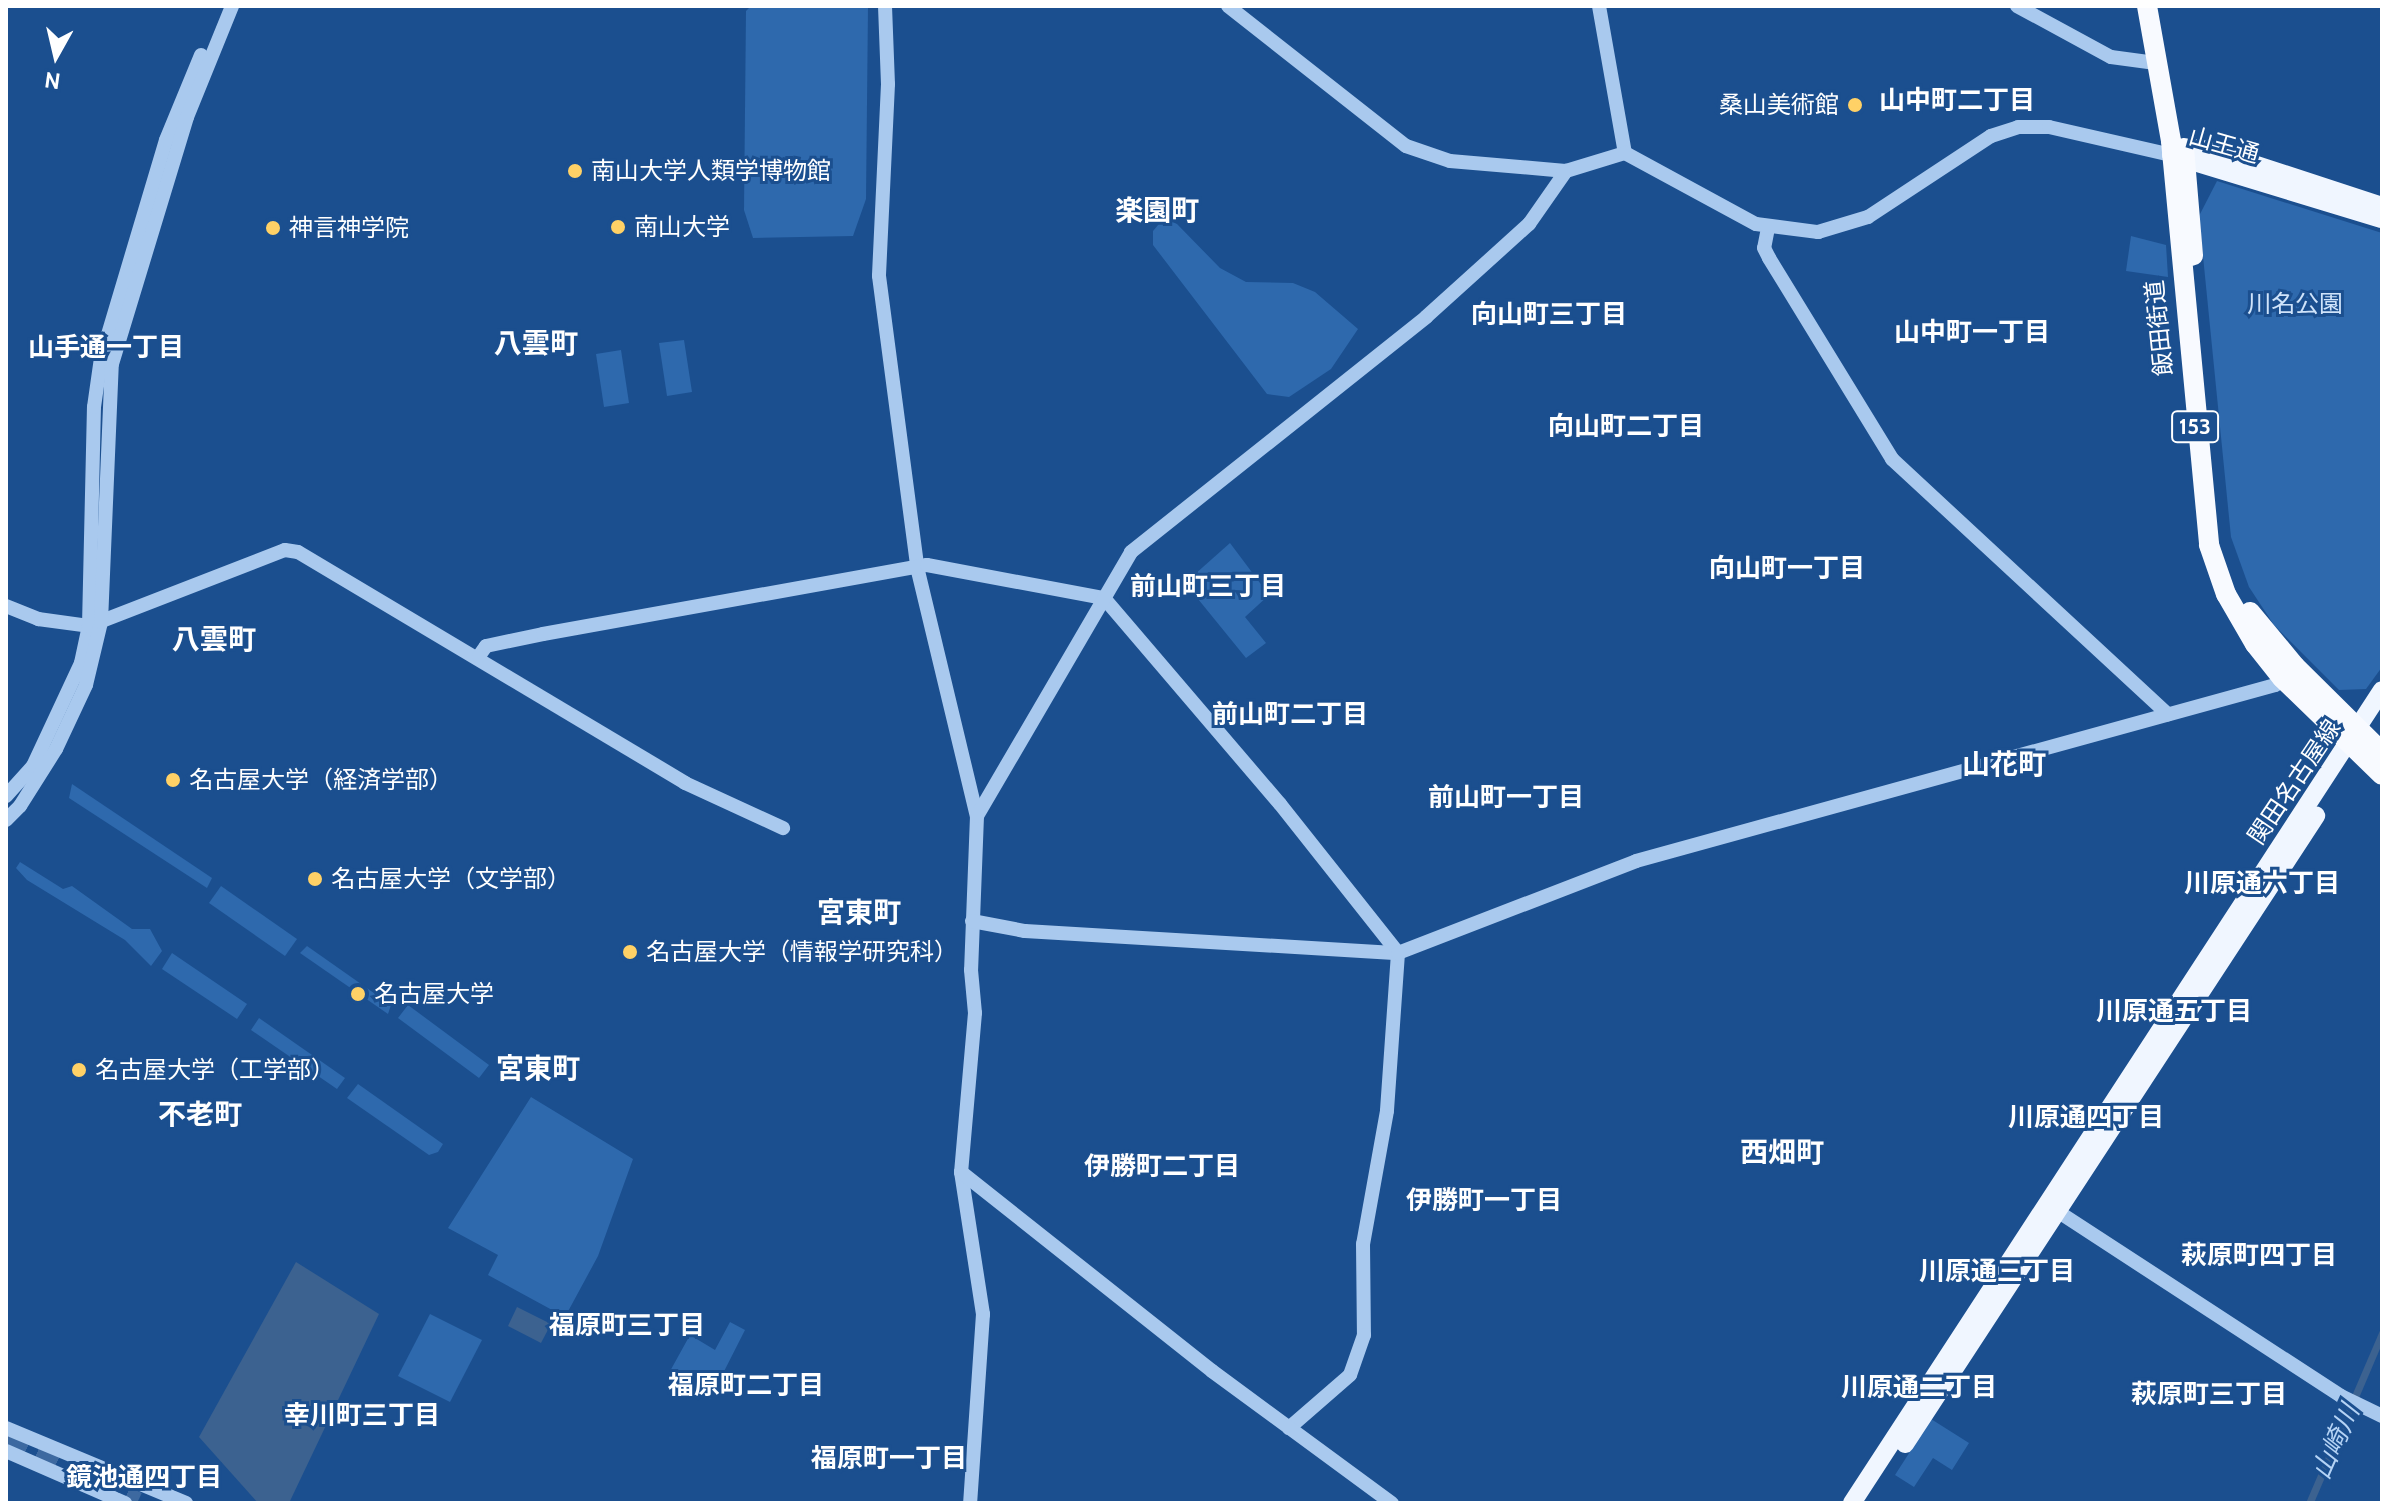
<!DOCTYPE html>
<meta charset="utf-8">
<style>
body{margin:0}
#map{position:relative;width:2388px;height:1509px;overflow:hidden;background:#1b4f8f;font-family:Cabin,"Noto Sans JP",sans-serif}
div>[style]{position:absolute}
.green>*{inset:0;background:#2e69ad}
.water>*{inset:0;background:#3c6290}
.motorway-tunnel>*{height:22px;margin-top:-11px;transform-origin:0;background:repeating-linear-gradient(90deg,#3d69a0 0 22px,transparent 0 33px)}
.tertiary>*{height:14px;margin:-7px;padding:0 7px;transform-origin:7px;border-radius:7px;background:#a9c9ee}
.primary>*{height:18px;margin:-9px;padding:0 9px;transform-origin:9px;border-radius:9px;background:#f0f6ff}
.trunk>*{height:20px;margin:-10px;padding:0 10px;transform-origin:10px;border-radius:10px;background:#f8faff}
.dots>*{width:22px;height:22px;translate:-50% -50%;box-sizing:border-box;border:4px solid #1b4f8f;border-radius:50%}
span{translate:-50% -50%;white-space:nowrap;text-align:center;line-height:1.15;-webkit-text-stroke:6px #1b4f8f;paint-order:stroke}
.shield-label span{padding:2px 6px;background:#1b4f8f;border:2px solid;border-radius:6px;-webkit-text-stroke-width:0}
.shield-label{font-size:22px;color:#fff;font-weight:700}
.poi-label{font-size:24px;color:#fff}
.right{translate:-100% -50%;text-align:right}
.left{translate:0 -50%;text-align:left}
.street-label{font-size:24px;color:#fff}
.park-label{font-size:24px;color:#cfe3fa}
.neighbourhood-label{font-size:26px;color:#fff;font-weight:700}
.water-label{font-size:26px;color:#b5d3f5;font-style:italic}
.quarter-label{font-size:28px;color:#fff;font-weight:700}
.frame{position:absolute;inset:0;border:8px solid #fff;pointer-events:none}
.north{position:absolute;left:16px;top:16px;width:80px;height:80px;-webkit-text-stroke:6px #1b4f8f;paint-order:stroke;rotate:188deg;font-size:22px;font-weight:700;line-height:32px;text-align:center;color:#fff}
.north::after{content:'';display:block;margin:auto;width:28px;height:36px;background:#fff;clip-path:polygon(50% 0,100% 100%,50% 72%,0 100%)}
</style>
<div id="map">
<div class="green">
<div style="clip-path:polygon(751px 6px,868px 6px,866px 199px,853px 236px,753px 238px,744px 210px,746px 11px)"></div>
<div style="clip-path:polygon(2217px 181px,2382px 233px,2382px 667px,2366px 689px,2339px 690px,2274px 625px,2249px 587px,2231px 537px,2199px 216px)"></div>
<div style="clip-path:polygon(1164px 218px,1177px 224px,1220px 268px,1246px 282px,1293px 283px,1315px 292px,1358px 329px,1331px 369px,1289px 397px,1267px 394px,1153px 245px,1153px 231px)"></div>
<div style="clip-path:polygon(2131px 236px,2166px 245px,2168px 277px,2126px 271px)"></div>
<div style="clip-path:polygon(684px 340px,692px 392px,667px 396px,659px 343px)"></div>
<div style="clip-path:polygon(621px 350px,629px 403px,604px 407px,596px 354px)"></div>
<div style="clip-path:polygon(1230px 543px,1269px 595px,1245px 617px,1266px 643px,1246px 658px,1185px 583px)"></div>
<div style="clip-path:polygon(72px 784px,212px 878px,207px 888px,69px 798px)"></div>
<div style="clip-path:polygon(20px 862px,63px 889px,72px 886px,132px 929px,150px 929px,162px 951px,151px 966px,125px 940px,27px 880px,16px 868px)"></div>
<div style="clip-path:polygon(221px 886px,297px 939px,285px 956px,209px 903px)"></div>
<div style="clip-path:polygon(307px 946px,391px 1005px,388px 1014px,300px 953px)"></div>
<div style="clip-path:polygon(172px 953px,247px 1004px,237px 1019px,162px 969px)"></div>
<div style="clip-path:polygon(408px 1005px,489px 1065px,479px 1078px,398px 1018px)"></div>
<div style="clip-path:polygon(259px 1018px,345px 1078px,337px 1089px,251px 1030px)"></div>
<div style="clip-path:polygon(358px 1084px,443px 1144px,438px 1152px,429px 1155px,347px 1098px)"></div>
<div style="clip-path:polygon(531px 1097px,633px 1159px,598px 1256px,565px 1317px,488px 1275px,498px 1255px,448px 1228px)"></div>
<div style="clip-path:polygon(430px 1314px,482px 1340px,450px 1402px,398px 1376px)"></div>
<div style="clip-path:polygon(730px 1322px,745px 1330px,710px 1399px,669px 1373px,690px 1335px,715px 1350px)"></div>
<div style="clip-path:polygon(1931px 1419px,1969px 1443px,1952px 1470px,1933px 1458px,1914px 1487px,1895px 1475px)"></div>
</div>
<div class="water">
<div style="clip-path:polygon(296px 1262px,379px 1314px,290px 1501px,258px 1503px,199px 1437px)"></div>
<div style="clip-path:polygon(517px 1307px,551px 1324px,541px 1343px,508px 1326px)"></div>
<div style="clip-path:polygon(2382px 1326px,2382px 1344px,2342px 1438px,2314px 1503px,2306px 1503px)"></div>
</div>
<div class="motorway-tunnel">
<div style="left:6px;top:1441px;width:145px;rotate:25.3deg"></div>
</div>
<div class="tertiary">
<div style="left:885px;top:6px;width:78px;rotate:87.8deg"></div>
<div style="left:888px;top:84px;width:192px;rotate:92.7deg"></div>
<div style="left:879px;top:276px;width:298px;rotate:82.5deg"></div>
<div style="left:918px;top:571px;width:252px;rotate:76.5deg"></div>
<div style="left:977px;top:816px;width:154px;rotate:92.2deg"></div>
<div style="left:971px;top:970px;width:43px;rotate:84.7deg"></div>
<div style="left:975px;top:1013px;width:160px;rotate:95deg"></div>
<div style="left:961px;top:1172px;width:144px;rotate:81.2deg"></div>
<div style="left:983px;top:1314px;width:189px;rotate:93.9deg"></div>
<div style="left:1228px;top:6px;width:226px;rotate:38.2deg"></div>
<div style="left:1406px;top:146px;width:46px;rotate:18.8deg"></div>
<div style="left:1450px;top:161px;width:116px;rotate:4.9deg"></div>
<div style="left:1599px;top:6px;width:149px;rotate:80deg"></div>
<div style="left:2017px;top:6px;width:107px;rotate:28.5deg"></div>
<div style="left:2111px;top:57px;width:45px;rotate:7.6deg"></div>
<div style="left:1768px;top:228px;width:20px;rotate:101deg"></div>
<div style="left:1764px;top:248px;width:11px;rotate:63deg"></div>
<div style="left:1769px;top:258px;width:236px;rotate:58.5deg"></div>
<div style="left:1892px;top:459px;width:376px;rotate:42.8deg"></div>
<div style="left:6px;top:606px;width:35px;rotate:22deg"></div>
<div style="left:38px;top:619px;width:51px;rotate:7.8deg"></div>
<div style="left:89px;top:626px;width:210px;rotate:-21.2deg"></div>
<div style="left:285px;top:550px;width:13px;rotate:9deg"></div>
<div style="left:298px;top:552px;width:451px;rotate:30.8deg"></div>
<div style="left:685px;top:783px;width:108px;rotate:24.7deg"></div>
<div style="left:479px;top:656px;width:12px;rotate:-55deg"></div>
<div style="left:486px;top:646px;width:58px;rotate:-11.9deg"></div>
<div style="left:543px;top:634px;width:390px;rotate:-10.2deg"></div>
<div style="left:927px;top:565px;width:180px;rotate:10.6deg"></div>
<div style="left:1104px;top:598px;width:271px;rotate:49.5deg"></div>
<div style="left:1280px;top:804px;width:190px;rotate:51.6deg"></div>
<div style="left:1398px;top:953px;width:158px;rotate:94deg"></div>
<div style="left:1387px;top:1111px;width:135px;rotate:100.2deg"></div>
<div style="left:1363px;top:1244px;width:91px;rotate:89.4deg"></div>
<div style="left:1364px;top:1335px;width:42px;rotate:109.3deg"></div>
<div style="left:1350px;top:1375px;width:81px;rotate:139deg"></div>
<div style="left:6px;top:796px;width:40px;rotate:-48deg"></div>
<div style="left:33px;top:766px;width:114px;rotate:-65deg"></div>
<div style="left:81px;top:663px;width:38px;rotate:-78deg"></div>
<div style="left:89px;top:626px;width:219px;rotate:-88.7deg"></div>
<div style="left:94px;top:407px;width:49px;rotate:-81.9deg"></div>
<div style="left:101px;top:358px;width:227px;rotate:-73.4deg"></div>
<div style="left:166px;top:140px;width:92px;rotate:-67.6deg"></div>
<div style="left:977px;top:816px;width:306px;rotate:-59.7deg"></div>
<div style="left:1131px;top:552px;width:377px;rotate:-38.5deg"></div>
<div style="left:1426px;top:317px;width:139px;rotate:-42.1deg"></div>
<div style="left:1529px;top:224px;width:65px;rotate:-55.1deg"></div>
<div style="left:1566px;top:171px;width:62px;rotate:-17deg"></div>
<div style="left:1625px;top:153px;width:149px;rotate:28.5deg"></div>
<div style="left:1756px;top:224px;width:63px;rotate:7.4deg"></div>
<div style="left:1818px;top:232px;width:52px;rotate:-16.7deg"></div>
<div style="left:1868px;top:217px;width:147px;rotate:-33.4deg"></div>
<div style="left:1991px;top:136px;width:28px;rotate:-18deg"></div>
<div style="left:2018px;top:127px;width:31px"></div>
<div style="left:2049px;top:127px;width:125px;rotate:12.9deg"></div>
<div style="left:6px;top:820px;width:20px;rotate:-45deg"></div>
<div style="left:20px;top:806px;width:67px;rotate:-57.7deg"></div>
<div style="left:56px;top:749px;width:71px;rotate:-64.9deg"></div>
<div style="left:86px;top:685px;width:65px;rotate:-76.6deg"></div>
<div style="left:101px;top:622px;width:258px;rotate:-87.6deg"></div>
<div style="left:112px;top:364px;width:258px;rotate:-73.1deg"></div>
<div style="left:187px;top:117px;width:120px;rotate:-67.9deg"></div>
<div style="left:972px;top:921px;width:54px;rotate:10.7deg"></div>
<div style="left:1025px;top:931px;width:374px;rotate:3.4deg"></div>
<div style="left:1398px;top:953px;width:255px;rotate:-21.1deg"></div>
<div style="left:1636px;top:861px;width:663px;rotate:-15.4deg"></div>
<div style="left:2275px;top:685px;width:18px;rotate:-43deg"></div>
<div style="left:961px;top:1172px;width:320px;rotate:38.4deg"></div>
<div style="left:1212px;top:1371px;width:223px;rotate:36.3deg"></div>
<div style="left:2051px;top:1207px;width:346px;rotate:33.1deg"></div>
<div style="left:2341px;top:1396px;width:46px;rotate:26deg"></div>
<div style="left:6px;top:1428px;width:195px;rotate:22.6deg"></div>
<div style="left:6px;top:1451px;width:130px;rotate:23.6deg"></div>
</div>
<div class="primary">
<div style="left:2171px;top:155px;width:29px;rotate:-14deg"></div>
<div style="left:2199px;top:148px;width:15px;rotate:11deg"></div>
<div style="left:2214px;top:151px;width:177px;rotate:18.1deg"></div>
<div style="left:2174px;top:156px;width:217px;rotate:16.9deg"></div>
<div style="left:1905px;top:1444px;width:751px;rotate:-56.8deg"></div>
<div style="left:1852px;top:1503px;width:970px;rotate:-56.9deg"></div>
</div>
<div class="trunk">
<div style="left:2147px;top:6px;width:137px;rotate:79.9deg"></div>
<div style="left:2171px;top:141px;width:406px;rotate:84.6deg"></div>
<div style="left:2209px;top:545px;width:52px;rotate:70.9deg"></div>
<div style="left:2226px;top:594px;width:58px;rotate:59.9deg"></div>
<div style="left:2255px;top:644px;width:43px;rotate:51.5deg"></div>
<div style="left:2282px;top:678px;width:139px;rotate:44.1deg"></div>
<div style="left:2184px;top:148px;width:108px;rotate:85.2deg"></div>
<div style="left:2250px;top:612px;width:70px;rotate:50.2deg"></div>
<div style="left:2295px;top:666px;width:122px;rotate:44.7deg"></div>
</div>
<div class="dots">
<div style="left:1855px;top:105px;background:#ffd166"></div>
<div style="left:575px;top:171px;background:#ffd166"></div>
<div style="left:618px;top:227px;background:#ffd166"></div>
<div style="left:273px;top:228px;background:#ffd166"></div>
<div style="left:173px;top:780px;background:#ffd166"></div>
<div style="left:315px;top:879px;background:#ffd166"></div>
<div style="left:630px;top:952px;background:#ffd166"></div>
<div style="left:358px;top:994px;background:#ffd166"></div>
<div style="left:79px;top:1070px;background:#ffd166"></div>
</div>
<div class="shield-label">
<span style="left:2195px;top:427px">153</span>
</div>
<div class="poi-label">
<span class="right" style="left:1839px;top:105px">桑山美術館</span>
<span class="left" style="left:591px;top:171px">南山大学人類学博物館</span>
<span class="left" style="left:634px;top:227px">南山大学</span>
<span class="left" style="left:289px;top:228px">神言神学院</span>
<span class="left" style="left:189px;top:780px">名古屋大学（経済学部）</span>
<span class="left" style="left:331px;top:879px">名古屋大学（文学部）</span>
<span class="left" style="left:646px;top:952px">名古屋大学（情報学研究科）</span>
<span class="left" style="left:374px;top:994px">名古屋大学</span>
<span class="left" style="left:95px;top:1070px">名古屋大学（工学部）</span>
</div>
<div class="street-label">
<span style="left:2224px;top:145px;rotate:16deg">山王通</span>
<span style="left:2159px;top:328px;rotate:-96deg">飯田街道</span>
<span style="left:2294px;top:782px;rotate:-56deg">関田名古屋線</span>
</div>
<div class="park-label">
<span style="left:2295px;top:304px">川名公園</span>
</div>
<div class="neighbourhood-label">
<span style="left:1957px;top:101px">山中町二丁目</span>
<span style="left:1549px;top:315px">向山町三丁目</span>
<span style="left:1972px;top:333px">山中町一丁目</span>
<span style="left:106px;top:348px">山手通一丁目</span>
<span style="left:1626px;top:427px">向山町二丁目</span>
<span style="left:1787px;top:569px">向山町一丁目</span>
<span style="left:1208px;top:587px">前山町三丁目</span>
<span style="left:1290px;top:715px">前山町二丁目</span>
<span style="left:1506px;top:798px">前山町一丁目</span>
<span style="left:2262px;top:884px">川原通六丁目</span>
<span style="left:2174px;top:1012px">川原通五丁目</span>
<span style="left:2086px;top:1118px">川原通四丁目</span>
<span style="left:1162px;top:1167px">伊勝町二丁目</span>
<span style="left:1484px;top:1201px">伊勝町一丁目</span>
<span style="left:2259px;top:1256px">萩原町四丁目</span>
<span style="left:1997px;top:1272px">川原通三丁目</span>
<span style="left:627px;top:1326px">福原町三丁目</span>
<span style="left:746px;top:1386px">福原町二丁目</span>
<span style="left:1919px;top:1388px">川原通二丁目</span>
<span style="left:2209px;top:1395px">萩原町三丁目</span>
<span style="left:362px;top:1416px">幸川町三丁目</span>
<span style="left:889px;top:1459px">福原町一丁目</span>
<span style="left:144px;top:1478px">鏡池通四丁目</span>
</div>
<div class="water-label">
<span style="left:2336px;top:1442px;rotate:-66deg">山崎川</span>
</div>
<div class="quarter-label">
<span style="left:1157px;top:210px">楽園町</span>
<span style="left:536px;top:343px">八雲町</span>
<span style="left:214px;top:639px">八雲町</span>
<span style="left:2004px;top:764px">山花町</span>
<span style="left:859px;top:912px">宮東町</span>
<span style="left:538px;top:1068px">宮東町</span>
<span style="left:200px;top:1114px">不老町</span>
<span style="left:1782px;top:1152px">西畑町</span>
</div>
<div class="frame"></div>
<div class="north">N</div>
</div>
